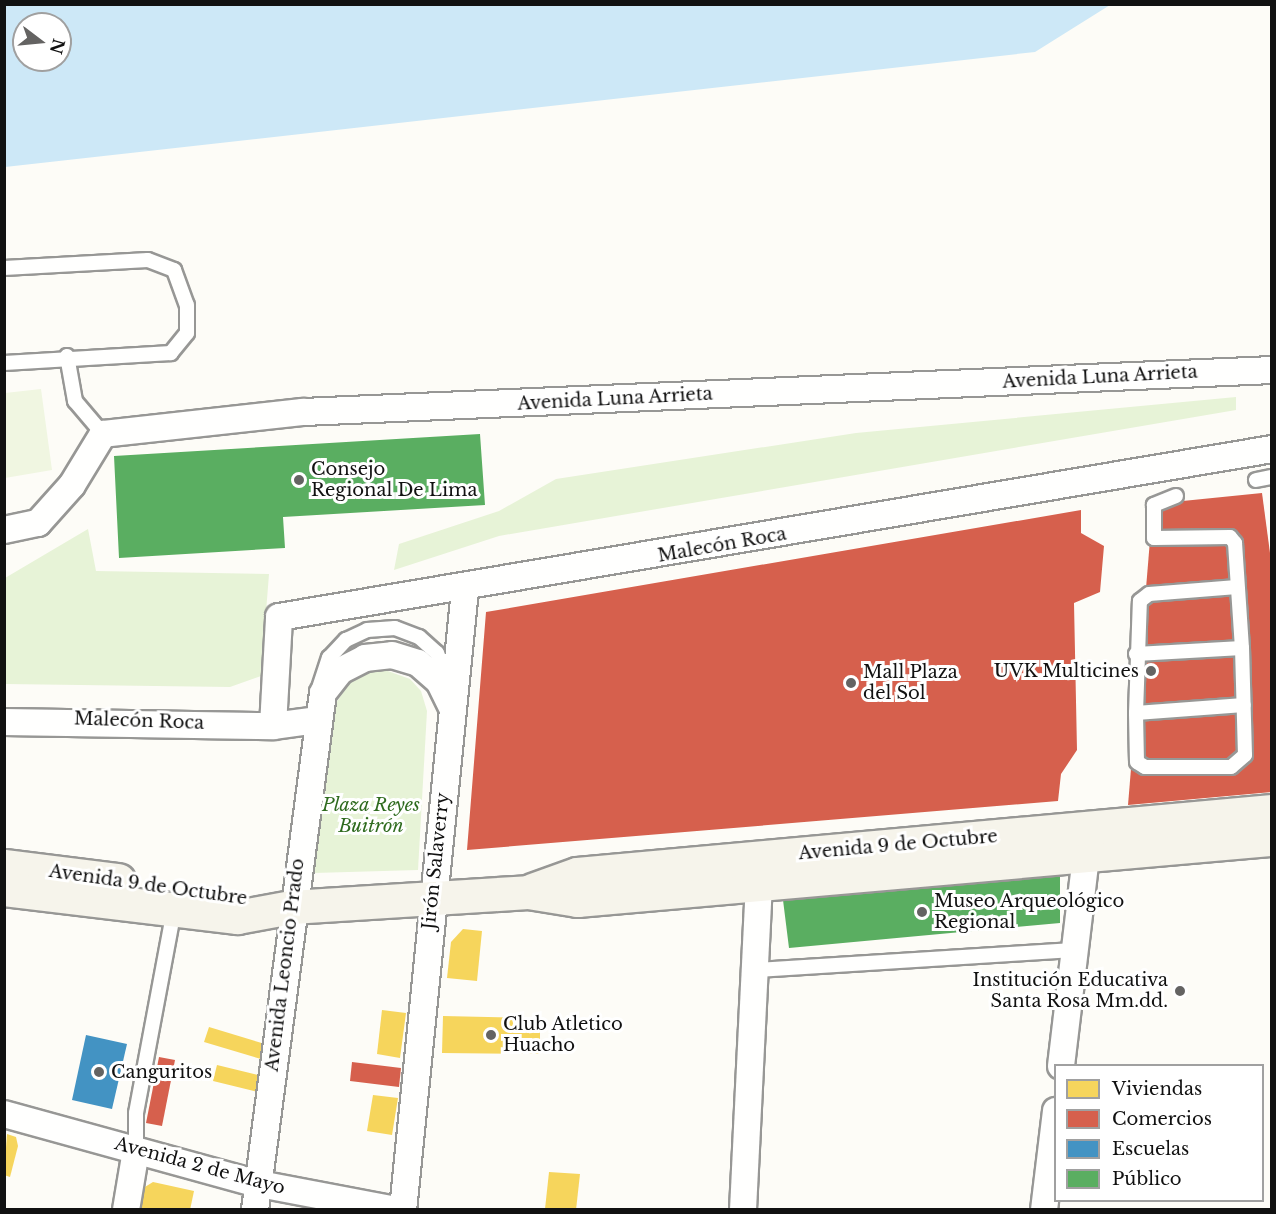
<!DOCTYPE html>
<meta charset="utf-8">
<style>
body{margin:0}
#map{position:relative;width:1276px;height:1214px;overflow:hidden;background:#fdfcf7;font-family:"Libre Baskerville",serif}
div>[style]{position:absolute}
.green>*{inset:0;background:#e7f3d7}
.pitch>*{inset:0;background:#f0f6e1}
.water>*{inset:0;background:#cde8f7}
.homes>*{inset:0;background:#f6d55c}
.shops>*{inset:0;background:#d6604d}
.schools>*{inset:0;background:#4393c3}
.public>*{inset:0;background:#5aae61}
.roads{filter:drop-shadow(2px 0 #979795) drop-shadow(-2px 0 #979795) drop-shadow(0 2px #979795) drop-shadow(0 -2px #979795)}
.lane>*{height:14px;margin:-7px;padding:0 7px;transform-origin:7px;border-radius:7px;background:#fffffe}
.street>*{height:26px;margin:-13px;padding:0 13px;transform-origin:13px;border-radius:13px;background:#fffffe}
.secondary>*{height:33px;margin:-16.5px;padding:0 16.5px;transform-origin:16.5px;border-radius:16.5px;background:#f6f4eb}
.dots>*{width:16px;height:16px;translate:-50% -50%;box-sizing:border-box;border:3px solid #fff;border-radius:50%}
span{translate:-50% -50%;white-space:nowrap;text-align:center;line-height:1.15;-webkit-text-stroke:6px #fff;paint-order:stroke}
.street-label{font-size:18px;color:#111}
.poi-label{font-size:18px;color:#111}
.left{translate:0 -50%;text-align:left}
.right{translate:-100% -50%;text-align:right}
.park-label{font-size:18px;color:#2f6b1f;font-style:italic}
.frame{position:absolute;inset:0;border:6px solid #111;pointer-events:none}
.legend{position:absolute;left:1054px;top:1064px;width:210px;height:138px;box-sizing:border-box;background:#fff;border:2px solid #a0a0a0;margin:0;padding:8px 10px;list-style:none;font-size:18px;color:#111}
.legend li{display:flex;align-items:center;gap:12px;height:30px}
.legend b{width:30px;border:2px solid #a0a0a0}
.north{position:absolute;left:12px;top:12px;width:60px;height:60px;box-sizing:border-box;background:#fff;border:2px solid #a0a0a0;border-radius:50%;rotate:106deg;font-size:16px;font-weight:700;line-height:24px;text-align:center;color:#111}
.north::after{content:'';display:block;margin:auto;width:21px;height:27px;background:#646362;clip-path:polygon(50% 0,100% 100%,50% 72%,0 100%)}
</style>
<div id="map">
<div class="green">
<div style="clip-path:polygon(1236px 397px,1236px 410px,499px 536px,394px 570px,399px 544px,499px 511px,556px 479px,856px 433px)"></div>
<div style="clip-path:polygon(88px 529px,96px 571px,269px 574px,261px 676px,230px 687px,5px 684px,5px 578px)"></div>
<div style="clip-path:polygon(385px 670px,410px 679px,421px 691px,427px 711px,418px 870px,314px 873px,336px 703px,357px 672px)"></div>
</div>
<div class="pitch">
<div style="clip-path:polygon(41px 389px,52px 470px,5px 478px,5px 393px)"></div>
</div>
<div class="water">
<div style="clip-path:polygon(evenodd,4px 5px,5px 4px,1110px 5px,1035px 52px,5px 167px,4px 5px,24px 24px,60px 24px,60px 60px,24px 60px,24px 24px)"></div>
</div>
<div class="homes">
<div style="clip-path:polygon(463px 929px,482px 931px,477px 981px,447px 978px,451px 942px)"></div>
<div style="clip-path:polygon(382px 1010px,406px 1013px,400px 1058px,377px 1054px)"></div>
<div style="clip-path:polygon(443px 1016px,540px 1018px,540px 1054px,442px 1053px)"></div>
<div style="clip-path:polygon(209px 1027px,265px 1044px,261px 1059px,204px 1042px)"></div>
<div style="clip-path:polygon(217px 1065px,262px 1076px,258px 1092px,213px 1081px)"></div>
<div style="clip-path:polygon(373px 1095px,398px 1098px,392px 1135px,367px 1131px)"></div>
<div style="clip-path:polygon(7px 1134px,16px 1137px,18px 1146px,10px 1177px,4px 1175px)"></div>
<div style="clip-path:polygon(549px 1172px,580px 1174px,576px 1210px,545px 1209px)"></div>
<div style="clip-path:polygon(153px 1182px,194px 1191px,190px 1210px,135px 1210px,140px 1190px)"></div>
</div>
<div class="shops">
<div style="clip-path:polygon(1262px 493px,1272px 568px,1272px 792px,1128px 805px,1153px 504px)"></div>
<div style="clip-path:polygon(1081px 510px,1081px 533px,1104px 546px,1100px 592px,1074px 603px,1077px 750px,1061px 774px,1058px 801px,467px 850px,486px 612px)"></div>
<div style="clip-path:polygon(159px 1057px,175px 1060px,162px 1126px,146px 1123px)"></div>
<div style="clip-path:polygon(352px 1062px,401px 1068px,399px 1087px,350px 1081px)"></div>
</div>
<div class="schools">
<div style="clip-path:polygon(86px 1035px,127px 1044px,112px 1109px,72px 1100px)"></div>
</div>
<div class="public">
<div style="clip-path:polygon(480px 434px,485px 505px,283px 517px,285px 548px,119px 558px,114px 456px)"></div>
<div style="clip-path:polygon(1060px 875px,1060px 923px,789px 948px,783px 900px)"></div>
</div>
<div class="roads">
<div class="lane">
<div style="left:4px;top:268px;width:144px;rotate:-3.2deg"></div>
<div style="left:148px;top:260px;width:28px;rotate:21deg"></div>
<div style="left:174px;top:270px;width:37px;rotate:70deg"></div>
<div style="left:187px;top:305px;width:28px;rotate:90deg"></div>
<div style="left:187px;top:333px;width:26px;rotate:129deg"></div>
<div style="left:171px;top:353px;width:167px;rotate:176.6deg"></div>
<div style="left:67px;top:356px;width:46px;rotate:79.9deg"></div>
<div style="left:75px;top:401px;width:43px;rotate:49.7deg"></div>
<div style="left:1256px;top:480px;width:16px;rotate:-11deg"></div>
<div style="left:1176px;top:496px;width:24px;rotate:158deg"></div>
<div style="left:1154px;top:505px;width:33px;rotate:90deg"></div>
<div style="left:1154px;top:538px;width:76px;rotate:-0.8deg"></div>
<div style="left:1230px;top:537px;width:8px;rotate:50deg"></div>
<div style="left:1235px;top:543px;width:105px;rotate:86.2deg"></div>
<div style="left:1242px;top:648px;width:107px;rotate:88.4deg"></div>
<div style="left:1245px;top:755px;width:18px;rotate:139deg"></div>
<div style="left:1231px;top:767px;width:86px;rotate:180deg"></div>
<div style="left:1145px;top:767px;width:9px;rotate:-148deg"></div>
<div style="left:1137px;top:762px;width:49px;rotate:-91.2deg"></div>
<div style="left:1136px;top:713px;width:112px;rotate:-88deg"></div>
<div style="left:1140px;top:601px;width:11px;rotate:-38deg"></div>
<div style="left:1149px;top:594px;width:88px;rotate:-4.5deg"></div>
<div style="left:1136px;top:654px;width:106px;rotate:-3.2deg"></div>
<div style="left:319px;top:688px;width:32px;rotate:-72deg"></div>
<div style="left:329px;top:658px;width:25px;rotate:-47deg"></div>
<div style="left:346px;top:640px;width:23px;rotate:-25deg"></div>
<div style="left:367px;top:630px;width:28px;rotate:-4deg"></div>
<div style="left:395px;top:628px;width:26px;rotate:21deg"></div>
<div style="left:419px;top:637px;width:24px;rotate:42deg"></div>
<div style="left:437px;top:653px;width:32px;rotate:68deg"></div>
<div style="left:1136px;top:713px;width:108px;rotate:-4.2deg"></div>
<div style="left:756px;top:970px;width:319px;rotate:-3.6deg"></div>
<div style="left:136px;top:1150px;width:37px;rotate:-90deg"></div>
<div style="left:136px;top:1113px;width:207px;rotate:-79.4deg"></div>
</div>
<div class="street">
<div style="left:4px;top:530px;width:35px;rotate:-12deg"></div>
<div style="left:38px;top:523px;width:51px;rotate:-48.2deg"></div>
<div style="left:72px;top:485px;width:60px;rotate:-58.7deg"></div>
<div style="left:103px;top:434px;width:201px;rotate:-6.3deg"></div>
<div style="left:303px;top:412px;width:970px;rotate:-2.48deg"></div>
<div style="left:4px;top:722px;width:269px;rotate:0.9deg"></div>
<div style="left:273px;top:726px;width:44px;rotate:-7.8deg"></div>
<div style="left:273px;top:726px;width:109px;rotate:-86.8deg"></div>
<div style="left:279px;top:617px;width:1007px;rotate:-9.6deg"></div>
<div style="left:1061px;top:1066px;width:229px;rotate:-83.2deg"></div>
<div style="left:4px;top:1114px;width:264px;rotate:15.4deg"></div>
<div style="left:259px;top:1184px;width:140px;rotate:10.7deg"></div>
<div style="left:126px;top:1210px;width:61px;rotate:-80.5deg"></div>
<div style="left:255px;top:1210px;width:521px;rotate:-82.51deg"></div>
<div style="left:323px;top:693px;width:28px;rotate:-52deg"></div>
<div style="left:340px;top:671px;width:28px;rotate:-27deg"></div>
<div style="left:365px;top:658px;width:27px;rotate:-6deg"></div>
<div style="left:392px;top:655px;width:27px;rotate:17deg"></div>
<div style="left:418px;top:663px;width:28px;rotate:41deg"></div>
<div style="left:439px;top:681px;width:28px;rotate:64deg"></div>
<div style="left:403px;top:1210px;width:623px;rotate:-84.29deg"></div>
<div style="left:743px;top:1210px;width:343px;rotate:-87.2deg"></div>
<div style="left:1044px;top:1210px;width:100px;rotate:-83.1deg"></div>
</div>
<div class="secondary">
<div style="left:4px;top:866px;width:115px;rotate:7deg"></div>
<div style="left:4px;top:889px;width:235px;rotate:6.9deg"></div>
<div style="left:237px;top:917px;width:55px;rotate:-10.5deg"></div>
<div style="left:291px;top:907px;width:237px;rotate:-3.6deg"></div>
<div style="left:528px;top:892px;width:50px;rotate:9.3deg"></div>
<div style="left:577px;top:900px;width:698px;rotate:-5.02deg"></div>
<div style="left:532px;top:890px;width:48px;rotate:-19.6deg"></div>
<div style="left:577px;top:874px;width:698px;rotate:-5.18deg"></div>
</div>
</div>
<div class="dots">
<div style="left:299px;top:480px;background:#646362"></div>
<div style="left:1151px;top:671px;background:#646362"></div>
<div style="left:851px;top:683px;background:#646362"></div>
<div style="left:922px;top:912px;background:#646362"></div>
<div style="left:1180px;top:991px;background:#646362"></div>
<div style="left:491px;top:1035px;background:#646362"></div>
<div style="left:99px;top:1072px;background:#646362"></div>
</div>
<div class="street-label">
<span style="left:1100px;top:377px;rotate:-3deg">Avenida Luna Arrieta</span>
<span style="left:615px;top:399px;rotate:-3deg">Avenida Luna Arrieta</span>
<span style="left:722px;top:545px;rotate:-10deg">Malecón Roca</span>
<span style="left:139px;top:721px;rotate:2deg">Malecón Roca</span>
<span style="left:898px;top:845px;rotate:-5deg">Avenida 9 de Octubre</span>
<span style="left:436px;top:861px;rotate:-84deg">Jirón Salaverry</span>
<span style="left:148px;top:885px;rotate:8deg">Avenida 9 de Octubre</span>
<span style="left:285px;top:965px;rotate:-83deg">Avenida Leoncio Prado</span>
<span style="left:200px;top:1166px;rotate:15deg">Avenida 2 de Mayo</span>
</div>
<div class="poi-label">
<span class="left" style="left:311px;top:480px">Consejo<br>Regional De Lima</span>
<span class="right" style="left:1139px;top:671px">UVK Multicines</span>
<span class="left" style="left:863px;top:683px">Mall Plaza<br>del Sol</span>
<span class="left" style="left:934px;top:912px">Museo Arqueológico<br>Regional</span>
<span class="right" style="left:1168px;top:991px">Institución Educativa<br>Santa Rosa Mm.dd.</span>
<span class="left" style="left:503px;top:1035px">Club Atletico<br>Huacho</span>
<span class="left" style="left:111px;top:1072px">Canguritos</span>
</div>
<div class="park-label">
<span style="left:371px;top:816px">Plaza Reyes<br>Buitrón</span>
</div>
<div class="frame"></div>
<ul class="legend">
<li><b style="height:16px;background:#f6d55c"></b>Viviendas</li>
<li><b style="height:16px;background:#d6604d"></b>Comercios</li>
<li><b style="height:16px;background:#4393c3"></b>Escuelas</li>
<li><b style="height:16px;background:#5aae61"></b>Público</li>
</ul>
<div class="north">N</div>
</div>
